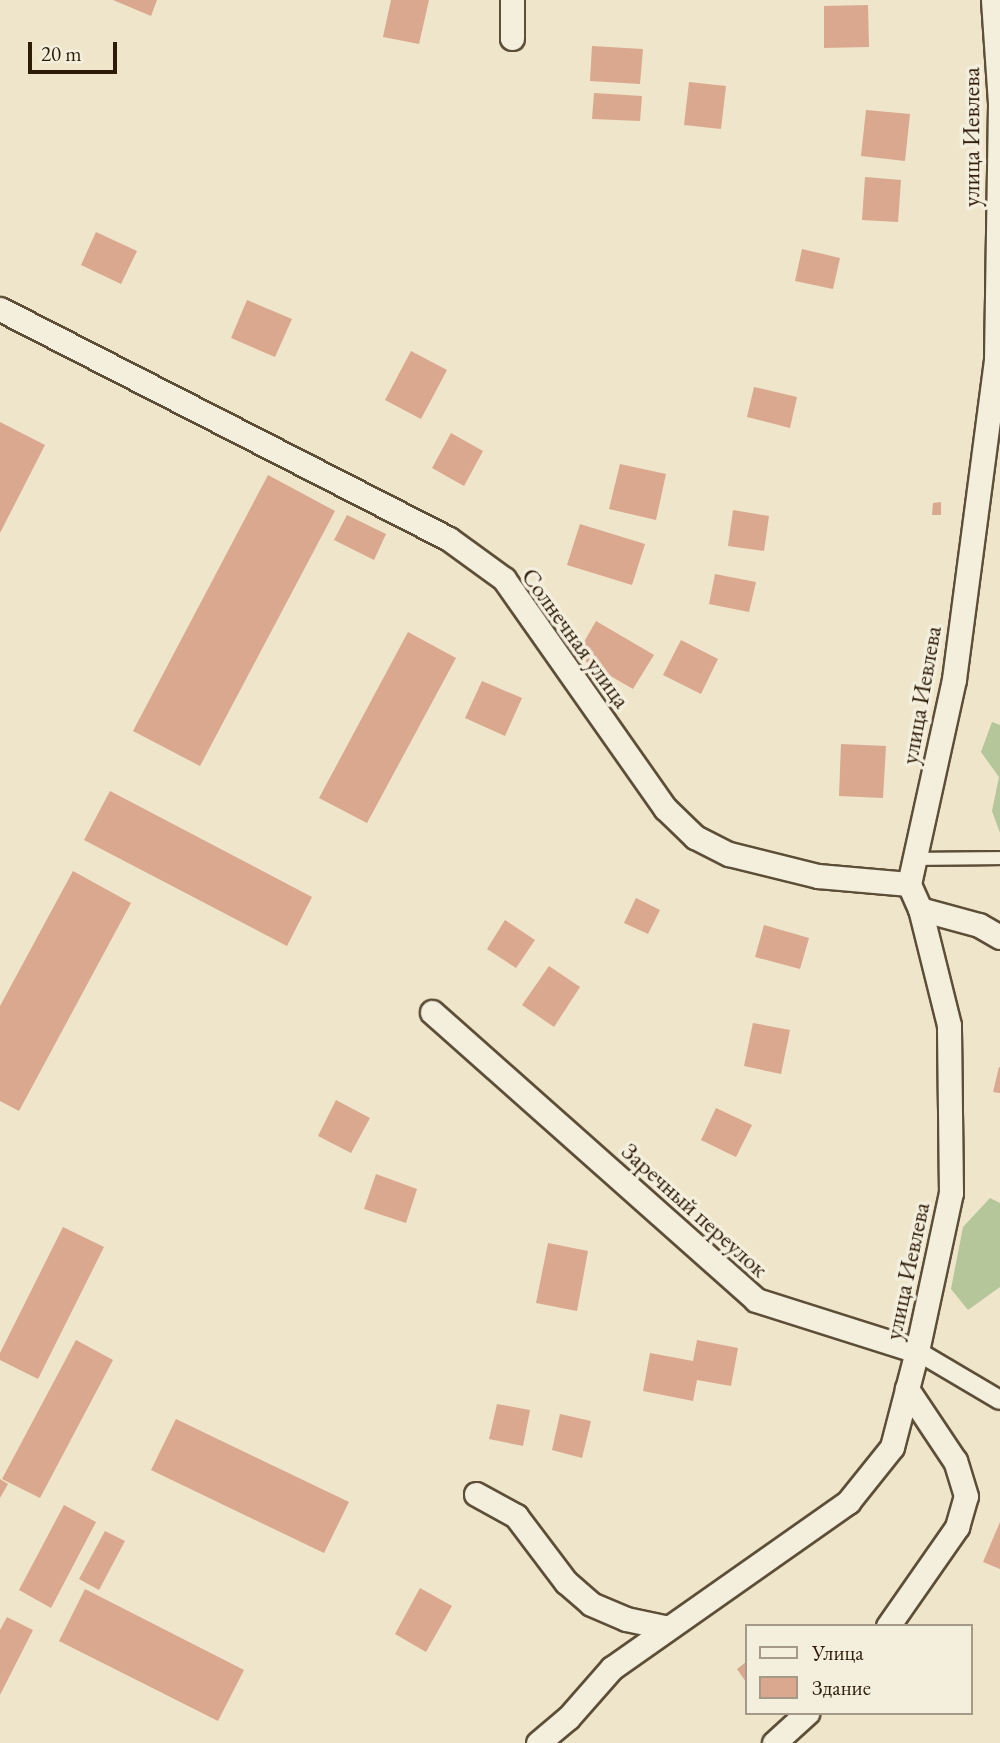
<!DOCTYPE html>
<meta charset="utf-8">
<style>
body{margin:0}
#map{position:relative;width:1000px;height:1743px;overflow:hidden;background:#eee5ca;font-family:"EB Garamond",serif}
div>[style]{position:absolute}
.green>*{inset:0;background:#b4c69a}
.building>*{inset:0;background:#daa88f}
.roads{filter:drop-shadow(2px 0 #5d4e38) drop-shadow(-2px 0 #5d4e38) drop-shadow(0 2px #5d4e38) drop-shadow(0 -2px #5d4e38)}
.service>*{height:12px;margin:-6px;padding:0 6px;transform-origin:6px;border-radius:6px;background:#f4eedd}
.pedestrian>*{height:18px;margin:-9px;padding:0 9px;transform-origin:9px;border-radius:9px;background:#f4eedd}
.minor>*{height:23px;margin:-11.5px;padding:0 11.5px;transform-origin:11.5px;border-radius:11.5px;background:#f4eedd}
span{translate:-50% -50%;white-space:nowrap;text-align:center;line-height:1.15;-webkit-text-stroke:7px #f4eedd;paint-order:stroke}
.street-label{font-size:24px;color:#2d1c07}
.legend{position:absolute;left:745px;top:1624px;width:228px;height:91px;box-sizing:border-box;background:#f4eedd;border:2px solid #a49a87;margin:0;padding:9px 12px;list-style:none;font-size:21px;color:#2d1c07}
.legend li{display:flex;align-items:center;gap:14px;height:35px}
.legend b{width:35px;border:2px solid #a49a87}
.scale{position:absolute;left:28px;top:42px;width:89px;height:32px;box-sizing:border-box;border:4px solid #2d1c07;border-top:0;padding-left:9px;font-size:21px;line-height:24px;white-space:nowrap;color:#2d1c07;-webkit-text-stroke:5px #f4eedd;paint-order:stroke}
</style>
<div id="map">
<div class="green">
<div style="clip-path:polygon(992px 722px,1000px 725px,1000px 833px,992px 811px,999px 777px,981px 752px)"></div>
<div style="clip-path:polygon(990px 1198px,1000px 1203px,1000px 1287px,968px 1310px,951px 1289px,963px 1227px)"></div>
</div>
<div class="building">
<div style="clip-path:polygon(113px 0,157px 0,151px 16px)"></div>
<div style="clip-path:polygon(391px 0,429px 0,419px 44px,383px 37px)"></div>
<div style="clip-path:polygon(868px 5px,869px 47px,824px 48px,824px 6px)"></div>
<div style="clip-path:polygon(592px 46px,643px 49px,640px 84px,590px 81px)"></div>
<div style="clip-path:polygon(689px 82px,726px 86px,721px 129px,684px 125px)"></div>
<div style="clip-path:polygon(594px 93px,642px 96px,640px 121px,592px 119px)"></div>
<div style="clip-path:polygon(866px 110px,910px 114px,905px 161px,861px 156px)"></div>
<div style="clip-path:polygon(865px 177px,901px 180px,898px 222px,862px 220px)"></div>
<div style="clip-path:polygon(96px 232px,137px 251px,121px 284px,81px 265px)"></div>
<div style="clip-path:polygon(802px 249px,840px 258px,833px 289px,795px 281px)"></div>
<div style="clip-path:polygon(247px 300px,292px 319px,275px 357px,231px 338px)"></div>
<div style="clip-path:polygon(411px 351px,447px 370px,421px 419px,385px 400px)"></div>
<div style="clip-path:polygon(754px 387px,797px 397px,790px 428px,747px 417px)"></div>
<div style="clip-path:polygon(0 422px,45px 445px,0 533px)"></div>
<div style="clip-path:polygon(451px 433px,483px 451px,464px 486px,432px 468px)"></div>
<div style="clip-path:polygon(620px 464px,666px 474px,656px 520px,609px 509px)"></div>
<div style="clip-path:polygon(268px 475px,335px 511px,200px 766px,133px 731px)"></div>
<div style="clip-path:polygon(941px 502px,941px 515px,932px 515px,933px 503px)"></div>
<div style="clip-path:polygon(733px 510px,769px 516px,764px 551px,728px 546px)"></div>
<div style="clip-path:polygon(347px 515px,386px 534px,374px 560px,334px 540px)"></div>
<div style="clip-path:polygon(580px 524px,645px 544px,632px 585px,567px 565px)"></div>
<div style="clip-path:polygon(715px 574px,756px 582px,749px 612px,709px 604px)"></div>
<div style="clip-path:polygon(596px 621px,654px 655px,633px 689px,576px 656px)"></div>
<div style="clip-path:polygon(408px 632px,456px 658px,367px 823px,319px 798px)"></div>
<div style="clip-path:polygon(681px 640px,718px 659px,701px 694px,663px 675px)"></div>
<div style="clip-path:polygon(482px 681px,522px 698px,505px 736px,465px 718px)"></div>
<div style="clip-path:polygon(841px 744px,886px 746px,883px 798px,839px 796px)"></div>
<div style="clip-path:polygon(110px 791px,312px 897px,287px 946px,84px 840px)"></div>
<div style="clip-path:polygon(73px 871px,131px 903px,19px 1111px,0 1101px,0 1006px)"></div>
<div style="clip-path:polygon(636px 898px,660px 910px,648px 934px,624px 923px)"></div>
<div style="clip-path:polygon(505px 920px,535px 940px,516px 968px,487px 949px)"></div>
<div style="clip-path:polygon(764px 925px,809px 938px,800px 969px,755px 957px)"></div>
<div style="clip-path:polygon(549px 966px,580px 987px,554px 1027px,522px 1005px)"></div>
<div style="clip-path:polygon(753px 1023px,790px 1030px,781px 1074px,744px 1066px)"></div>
<div style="clip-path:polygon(999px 1067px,1000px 1067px,1000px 1093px,993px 1092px)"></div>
<div style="clip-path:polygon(336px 1100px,370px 1118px,351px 1153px,318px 1136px)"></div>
<div style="clip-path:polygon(716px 1108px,752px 1125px,736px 1157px,701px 1140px)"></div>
<div style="clip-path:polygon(376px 1174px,417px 1189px,406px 1223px,364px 1209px)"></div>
<div style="clip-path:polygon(63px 1227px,104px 1247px,38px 1379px,0 1360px,0 1353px)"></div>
<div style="clip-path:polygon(548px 1243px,588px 1251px,577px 1311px,536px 1303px)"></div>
<div style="clip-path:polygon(76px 1340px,113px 1360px,40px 1498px,2px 1479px)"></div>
<div style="clip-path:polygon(697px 1340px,738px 1348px,731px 1386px,697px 1380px,693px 1401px,643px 1391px,650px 1353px,693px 1361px)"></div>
<div style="clip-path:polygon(497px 1404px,530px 1410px,523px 1446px,489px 1439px)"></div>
<div style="clip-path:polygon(560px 1414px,591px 1421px,582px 1458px,552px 1450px)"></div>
<div style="clip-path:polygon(176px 1419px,349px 1502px,324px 1553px,151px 1470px)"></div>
<div style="clip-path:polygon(0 1479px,8px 1484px,0 1498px)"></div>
<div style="clip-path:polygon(64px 1505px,96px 1522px,51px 1608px,19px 1590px)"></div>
<div style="clip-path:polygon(1000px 1522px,1000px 1569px,983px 1562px)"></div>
<div style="clip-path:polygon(105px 1531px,125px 1541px,99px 1590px,79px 1579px)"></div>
<div style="clip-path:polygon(420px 1588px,452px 1606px,426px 1652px,395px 1634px)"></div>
<div style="clip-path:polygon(85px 1589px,244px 1670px,218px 1721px,59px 1641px)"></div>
<div style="clip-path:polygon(7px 1617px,33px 1630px,0 1695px,0 1630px)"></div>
<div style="clip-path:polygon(746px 1662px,746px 1682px,737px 1669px)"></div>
</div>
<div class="roads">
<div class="service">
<div style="left:915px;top:859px;width:85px;rotate:-0.7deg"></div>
</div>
<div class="pedestrian">
<div style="left:917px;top:1351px;width:96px;rotate:30.6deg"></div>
</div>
<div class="minor">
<div style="left:512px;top:0;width:38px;rotate:90deg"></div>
<div style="left:0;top:309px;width:504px;rotate:27.12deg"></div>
<div style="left:449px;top:539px;width:68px;rotate:36deg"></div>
<div style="left:504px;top:579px;width:280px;rotate:54.9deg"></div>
<div style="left:665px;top:808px;width:42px;rotate:44deg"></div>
<div style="left:695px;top:837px;width:38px;rotate:27deg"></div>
<div style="left:729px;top:854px;width:92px;rotate:13.9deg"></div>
<div style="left:818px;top:876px;width:91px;rotate:5deg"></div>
<div style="left:920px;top:909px;width:61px;rotate:15.2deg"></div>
<div style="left:979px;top:925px;width:24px;rotate:30deg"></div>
<div style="left:432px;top:1012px;width:433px;rotate:41.6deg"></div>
<div style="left:756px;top:1300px;width:169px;rotate:17.6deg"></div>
<div style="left:476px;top:1494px;width:46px;rotate:28.8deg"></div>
<div style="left:516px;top:1516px;width:83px;rotate:52.9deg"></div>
<div style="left:566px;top:1582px;width:33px;rotate:41deg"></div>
<div style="left:591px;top:1604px;width:38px;rotate:23deg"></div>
<div style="left:626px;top:1619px;width:40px;rotate:12deg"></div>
<div style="left:888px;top:1626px;width:121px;rotate:-55.1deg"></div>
<div style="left:957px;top:1527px;width:32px;rotate:-74deg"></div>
<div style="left:966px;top:1496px;width:37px;rotate:-107deg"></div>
<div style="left:955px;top:1461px;width:87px;rotate:-123.7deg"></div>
<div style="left:538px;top:1743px;width:39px;rotate:-40deg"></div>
<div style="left:568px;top:1718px;width:67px;rotate:-48.7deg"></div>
<div style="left:612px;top:1668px;width:289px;rotate:-35.1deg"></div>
<div style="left:848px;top:1502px;width:70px;rotate:-51.3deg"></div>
<div style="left:892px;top:1447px;width:99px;rotate:-75.4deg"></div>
<div style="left:917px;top:1351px;width:162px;rotate:-77.9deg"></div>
<div style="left:951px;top:1193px;width:168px;rotate:-90.7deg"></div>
<div style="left:949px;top:1025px;width:120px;rotate:-104deg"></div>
<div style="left:920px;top:909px;width:27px;rotate:-114deg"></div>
<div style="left:909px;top:884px;width:210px;rotate:-77.6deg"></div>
<div style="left:954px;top:679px;width:322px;rotate:-82.5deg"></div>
<div style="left:996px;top:360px;width:257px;rotate:-89.1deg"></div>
<div style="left:1000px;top:103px;width:103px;rotate:-93.9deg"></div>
<div style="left:774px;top:1743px;width:45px;rotate:-42.3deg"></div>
</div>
</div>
<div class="street-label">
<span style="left:971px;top:137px;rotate:-90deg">улица Иевлева</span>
<span style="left:576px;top:638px;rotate:54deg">Солнечная улица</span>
<span style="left:921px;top:695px;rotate:-80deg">улица Иевлева</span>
<span style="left:695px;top:1210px;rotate:42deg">Заречный переулок</span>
<span style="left:907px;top:1271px;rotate:-78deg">улица Иевлева</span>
</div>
<ul class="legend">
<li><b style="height:9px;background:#f4eedd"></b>Улица</li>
<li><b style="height:19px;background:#daa88f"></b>Здание</li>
</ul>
<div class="scale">20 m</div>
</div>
